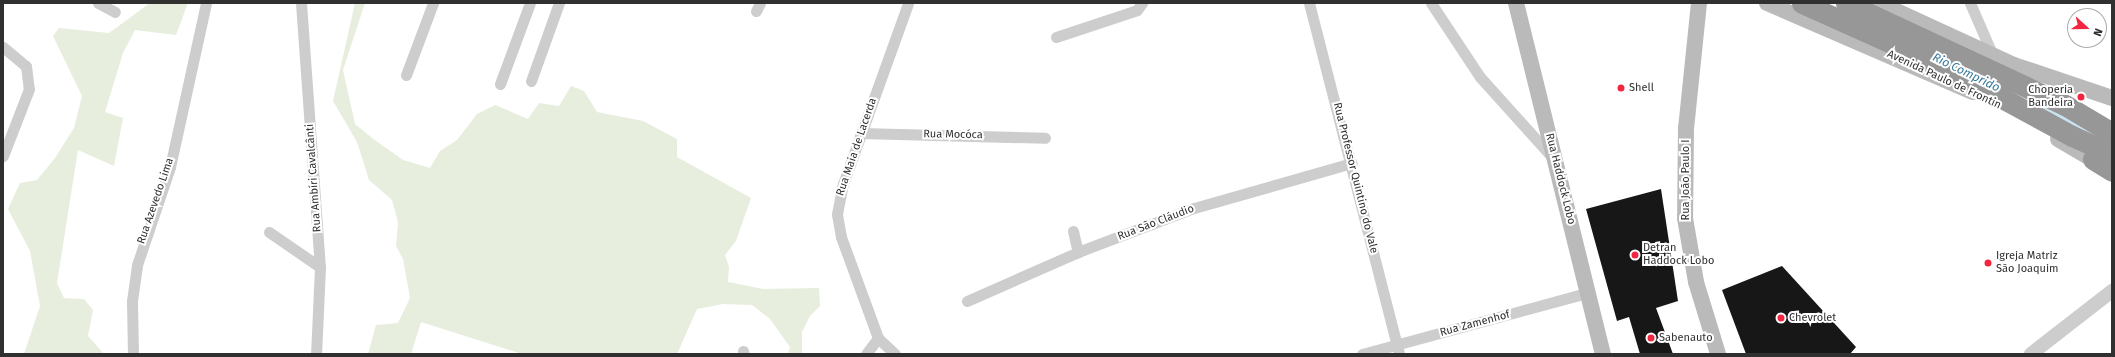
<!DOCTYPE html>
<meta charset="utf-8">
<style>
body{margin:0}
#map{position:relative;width:2115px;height:357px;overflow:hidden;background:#fff;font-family:"Fira Sans",sans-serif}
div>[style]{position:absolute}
.green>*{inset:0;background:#e7eedd}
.river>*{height:22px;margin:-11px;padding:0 11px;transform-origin:11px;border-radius:11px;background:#c8e2ef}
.building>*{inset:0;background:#171717}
.minor>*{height:11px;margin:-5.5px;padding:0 5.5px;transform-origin:5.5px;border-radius:5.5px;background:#cdcdcd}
.tertiary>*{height:14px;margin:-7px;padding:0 7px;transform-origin:7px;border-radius:7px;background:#cdcdcd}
.secondary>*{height:16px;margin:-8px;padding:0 8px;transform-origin:8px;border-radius:8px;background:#bababa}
.motorway>*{height:21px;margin:-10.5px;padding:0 10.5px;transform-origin:10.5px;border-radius:10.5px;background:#979797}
.motorway-bridge>*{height:21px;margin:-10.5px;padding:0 10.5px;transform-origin:10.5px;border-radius:10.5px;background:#979797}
.dots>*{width:11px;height:11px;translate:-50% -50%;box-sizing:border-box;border:2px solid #fff;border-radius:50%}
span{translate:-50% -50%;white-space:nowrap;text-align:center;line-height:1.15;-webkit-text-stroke:4px #fff;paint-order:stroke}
.street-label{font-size:11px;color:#303030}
.poi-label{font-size:11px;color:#303030}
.left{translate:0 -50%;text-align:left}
.right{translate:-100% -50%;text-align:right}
.water-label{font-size:12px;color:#377999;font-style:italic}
.frame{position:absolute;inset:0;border:4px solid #303030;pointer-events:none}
.north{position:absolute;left:2067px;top:8px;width:40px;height:40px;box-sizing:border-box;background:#fff;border:1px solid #acacac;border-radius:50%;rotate:111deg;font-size:11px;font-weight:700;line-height:16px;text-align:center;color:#303030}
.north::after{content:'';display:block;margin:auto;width:14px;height:18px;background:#f32641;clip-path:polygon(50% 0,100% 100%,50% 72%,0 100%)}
</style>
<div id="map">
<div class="green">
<div style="clip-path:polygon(150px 3px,188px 3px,176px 35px,135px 30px,123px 53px,105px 112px,123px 118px,114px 166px,78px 150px,57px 283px,64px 298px,84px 299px,93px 310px,88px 336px,104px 354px,24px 354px,40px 306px,30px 251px,8px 209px,20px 183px,37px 180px,55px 158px,74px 128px,82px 96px,53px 36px,59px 28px,109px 33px)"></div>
<div style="clip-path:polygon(355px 3px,365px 3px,343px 70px,355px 124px,372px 138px,403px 160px,430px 168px,440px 151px,457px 140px,477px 114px,495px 105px,528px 119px,539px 103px,559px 106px,571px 86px,584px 91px,597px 112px,643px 121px,677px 139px,677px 157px,751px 198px,736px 241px,725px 255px,729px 267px,728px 282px,763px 289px,819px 288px,820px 306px,810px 316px,802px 332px,802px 354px,788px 354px,790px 347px,770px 319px,752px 305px,723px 304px,697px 309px,677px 354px,522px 354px,421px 322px,411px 354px,368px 354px,376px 325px,398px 323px,410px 298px,403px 259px,396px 246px,398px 222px,392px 200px,369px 180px,357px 142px,333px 101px)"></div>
</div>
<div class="river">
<div style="left:2041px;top:109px;width:79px;rotate:25.6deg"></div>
</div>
<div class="building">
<div style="clip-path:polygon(1661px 189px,1678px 301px,1656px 308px,1673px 354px,1640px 354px,1629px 317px,1617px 321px,1586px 209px)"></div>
<div style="clip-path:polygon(1782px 266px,1856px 347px,1850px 354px,1746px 354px,1722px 290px)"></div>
</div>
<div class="minor">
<div style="left:98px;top:3px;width:19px;rotate:28deg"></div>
<div style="left:301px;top:3px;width:265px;rotate:85.9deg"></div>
<div style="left:320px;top:267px;width:87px;rotate:92.6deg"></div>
<div style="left:1309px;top:3px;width:362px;rotate:75.6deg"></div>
<div style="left:1431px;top:3px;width:89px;rotate:56.5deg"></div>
<div style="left:1480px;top:77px;width:109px;rotate:48deg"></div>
<div style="left:1970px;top:3px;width:58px;rotate:66.5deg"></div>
<div style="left:756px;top:11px;width:9px;rotate:-63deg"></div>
<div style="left:1056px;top:37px;width:85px;rotate:-18.4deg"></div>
<div style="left:1137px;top:10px;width:9px;rotate:-54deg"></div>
<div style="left:3px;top:47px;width:30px;rotate:40deg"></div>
<div style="left:26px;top:66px;width:23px;rotate:83deg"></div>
<div style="left:29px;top:89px;width:72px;rotate:111.2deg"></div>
<div style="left:406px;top:75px;width:77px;rotate:-69.4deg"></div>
<div style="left:531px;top:81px;width:83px;rotate:-70.3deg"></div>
<div style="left:500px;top:84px;width:86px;rotate:-69.7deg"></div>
<div style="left:860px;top:133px;width:185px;rotate:1.5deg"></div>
<div style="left:1073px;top:231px;width:22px;rotate:77deg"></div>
<div style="left:269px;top:232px;width:62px;rotate:34.5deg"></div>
<div style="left:967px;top:301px;width:121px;rotate:-23.8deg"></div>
<div style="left:1078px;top:252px;width:124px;rotate:-20.8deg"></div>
<div style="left:1194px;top:208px;width:164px;rotate:-15.9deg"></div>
<div style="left:743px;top:351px;width:3px;rotate:72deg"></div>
<div style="left:133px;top:354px;width:53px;rotate:-91.1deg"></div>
<div style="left:132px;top:301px;width:36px;rotate:-82deg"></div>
<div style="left:137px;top:265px;width:103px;rotate:-71.4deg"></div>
<div style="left:170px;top:167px;width:168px;rotate:-77.6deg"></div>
<div style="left:866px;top:354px;width:20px;rotate:-53deg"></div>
<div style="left:895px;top:354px;width:23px;rotate:-137deg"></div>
<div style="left:878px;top:338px;width:108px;rotate:-110.1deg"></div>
<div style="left:841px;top:237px;width:23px;rotate:-100deg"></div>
<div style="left:837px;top:214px;width:31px;rotate:-79deg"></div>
<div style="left:843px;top:184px;width:192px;rotate:-70.2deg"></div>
<div style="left:1362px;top:354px;width:233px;rotate:-15.2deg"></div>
</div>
<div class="tertiary">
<div style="left:2031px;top:354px;width:103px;rotate:-37.9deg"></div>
</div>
<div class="secondary">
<div style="left:1516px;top:3px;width:362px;rotate:76.1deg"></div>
<div style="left:1699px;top:3px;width:126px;rotate:95.9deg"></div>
<div style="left:1686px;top:128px;width:90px;rotate:90.6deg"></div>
<div style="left:1685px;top:218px;width:65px;rotate:80.2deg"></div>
<div style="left:1696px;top:282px;width:75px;rotate:73deg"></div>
<div style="left:1767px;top:3px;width:224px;rotate:23.4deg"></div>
<div style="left:1879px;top:3px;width:149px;rotate:24.7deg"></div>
<div style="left:2014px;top:65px;width:103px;rotate:18.6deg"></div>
<div style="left:2058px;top:139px;width:51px;rotate:30.6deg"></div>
</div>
<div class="motorway">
<div style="left:2065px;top:105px;width:55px;rotate:30.8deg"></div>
<div style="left:2093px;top:159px;width:22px;rotate:32deg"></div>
</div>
<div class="motorway-bridge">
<div style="left:1802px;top:3px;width:154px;rotate:24.1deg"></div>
<div style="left:1943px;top:66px;width:147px;rotate:28.5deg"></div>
<div style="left:2072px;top:136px;width:44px;rotate:24.2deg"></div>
<div style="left:1846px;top:3px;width:242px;rotate:25deg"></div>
</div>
<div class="dots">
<div style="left:1621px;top:88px;background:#f32641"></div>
<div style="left:2081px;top:97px;background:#f32641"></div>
<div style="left:1635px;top:255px;background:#f32641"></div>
<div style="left:1988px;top:263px;background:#f32641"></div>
<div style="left:1781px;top:318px;background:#f32641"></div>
<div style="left:1651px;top:338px;background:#f32641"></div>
</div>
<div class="street-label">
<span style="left:1944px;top:80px;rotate:25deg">Avenida Paulo de Frontin</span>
<span style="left:953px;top:135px;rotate:1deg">Rua Mocóca</span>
<span style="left:857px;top:147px;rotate:-71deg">Rua Maia de Lacerda</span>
<span style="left:314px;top:178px;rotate:-94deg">Rua Ambíri Cavalcânti</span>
<span style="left:1355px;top:178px;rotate:76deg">Rua Professor Quintino do Vale</span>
<span style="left:1560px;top:179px;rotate:76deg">Rua Haddock Lobo</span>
<span style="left:1686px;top:180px;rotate:-90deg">Rua João Paulo I</span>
<span style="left:156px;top:201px;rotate:-71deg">Rua Azevedo Lima</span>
<span style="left:1156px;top:223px;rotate:-21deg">Rua São Cláudio</span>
<span style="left:1475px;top:324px;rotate:-15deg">Rua Zamenhof</span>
</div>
<div class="poi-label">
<span class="left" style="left:1629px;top:88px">Shell</span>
<span class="right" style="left:2073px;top:97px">Choperia<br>Bandeira</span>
<span class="left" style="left:1643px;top:255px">Detran<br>Haddock Lobo</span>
<span class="left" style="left:1996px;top:263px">Igreja Matriz<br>São Joaquim</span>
<span class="left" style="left:1789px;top:318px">Chevrolet</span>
<span class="left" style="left:1659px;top:338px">Sabenauto</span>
</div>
<div class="water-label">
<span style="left:1966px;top:73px;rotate:26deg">Rio Comprido</span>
</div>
<div class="frame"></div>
<div class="north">N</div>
</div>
